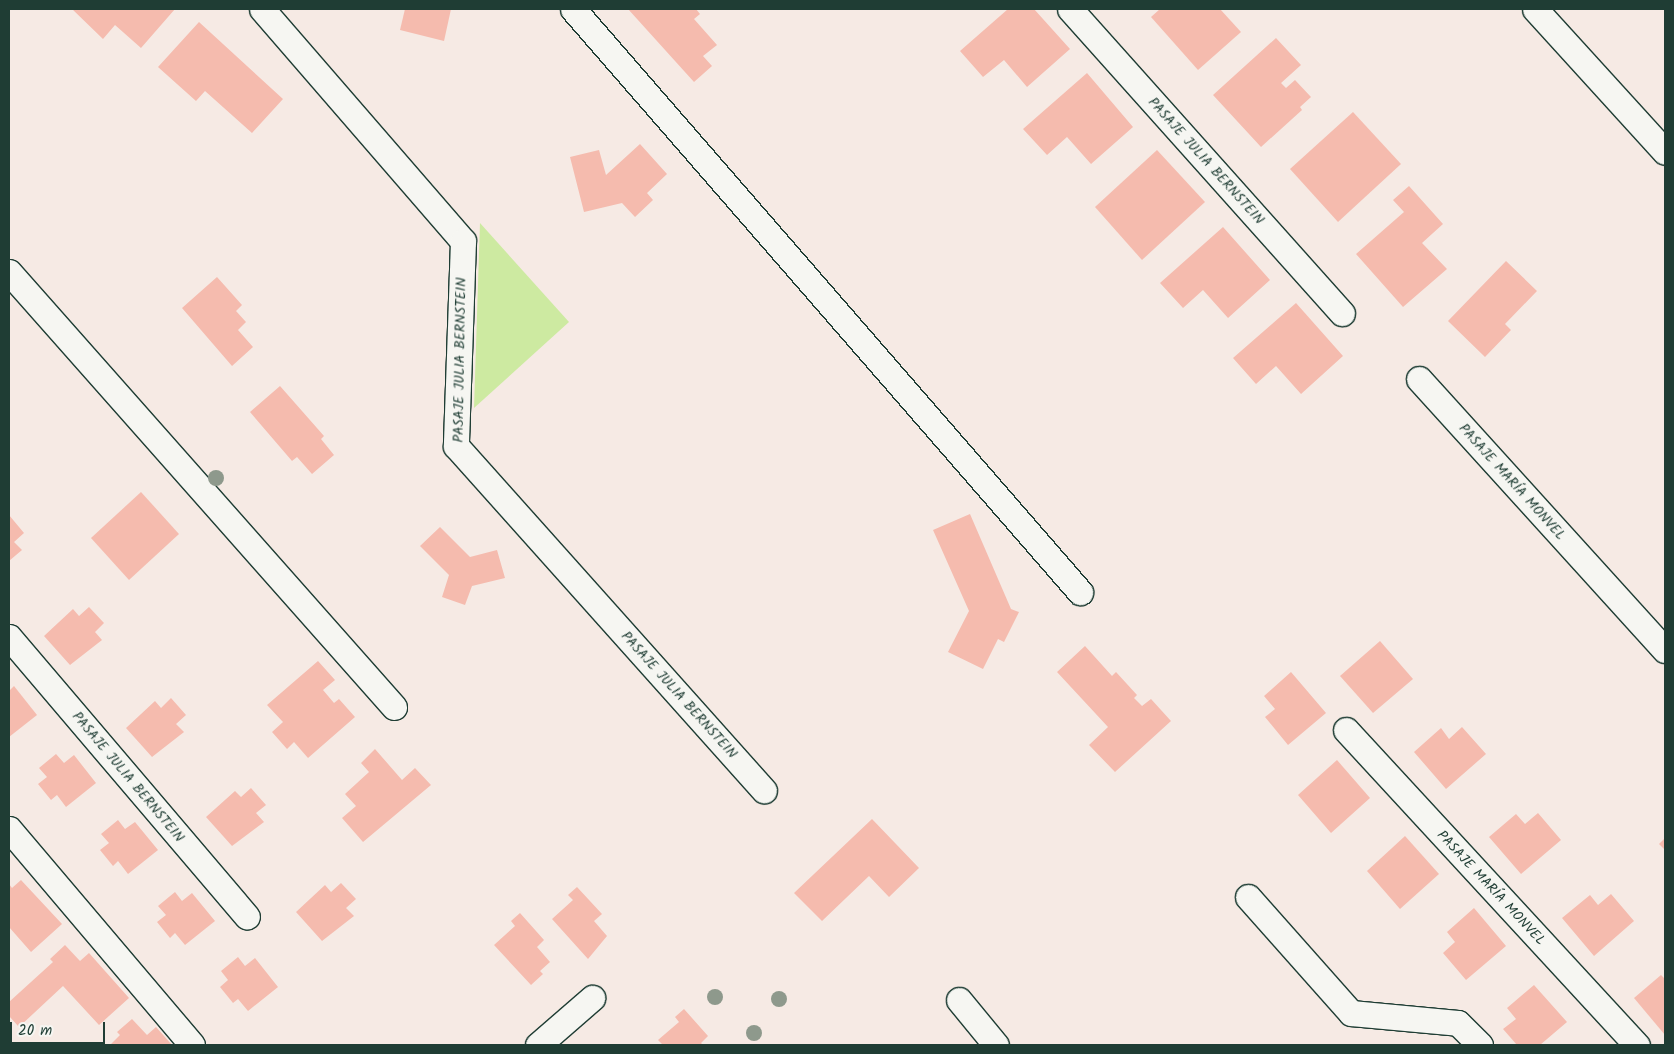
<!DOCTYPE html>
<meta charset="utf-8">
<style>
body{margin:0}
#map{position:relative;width:1674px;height:1054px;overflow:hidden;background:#f6eae4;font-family:Kalam,sans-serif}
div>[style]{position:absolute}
.green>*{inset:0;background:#cdeaa1}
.building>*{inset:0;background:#f5bbae}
.roads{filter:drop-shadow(1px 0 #1f3d34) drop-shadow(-1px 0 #1f3d34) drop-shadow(0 1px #1f3d34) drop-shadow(0 -1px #1f3d34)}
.street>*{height:25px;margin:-12.5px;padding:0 12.5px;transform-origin:12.5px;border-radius:12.5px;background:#f6f6f2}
.trees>*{width:16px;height:16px;margin:-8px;border-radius:50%;background:#8e998c}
span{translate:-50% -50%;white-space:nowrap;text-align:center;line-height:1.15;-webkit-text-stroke:4px #f6f6f2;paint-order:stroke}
.street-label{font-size:14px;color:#1f3d34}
.frame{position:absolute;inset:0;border:10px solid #1f3d34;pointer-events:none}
.scale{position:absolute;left:10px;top:1022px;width:95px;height:22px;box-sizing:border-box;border:2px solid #1f3d34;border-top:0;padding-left:6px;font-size:15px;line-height:18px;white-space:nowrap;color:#1f3d34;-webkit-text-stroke:4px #f6f6f2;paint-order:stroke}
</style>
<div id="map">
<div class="green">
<div style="clip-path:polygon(480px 223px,569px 322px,474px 408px)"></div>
</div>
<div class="building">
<div style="clip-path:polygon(72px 9px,175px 9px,141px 48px,115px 25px,103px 39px)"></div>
<div style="clip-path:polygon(405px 9px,451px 9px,444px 41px,400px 30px)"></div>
<div style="clip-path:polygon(628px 9px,696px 9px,700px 14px,694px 19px,717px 45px,703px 56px,712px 66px,694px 82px)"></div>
<div style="clip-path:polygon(1008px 9px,1034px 9px,1070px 49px,1027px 87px,1004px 60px,983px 77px,960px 51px)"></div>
<div style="clip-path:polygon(1160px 9px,1220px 9px,1241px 32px,1198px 70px,1151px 17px)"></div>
<div style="clip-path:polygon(199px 22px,283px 99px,252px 133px,205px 91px,196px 101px,158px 67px)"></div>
<div style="clip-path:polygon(1276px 38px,1301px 65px,1281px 83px,1286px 88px,1295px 80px,1311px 97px,1300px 107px,1302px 110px,1261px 147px,1213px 95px)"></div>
<div style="clip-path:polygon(1087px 73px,1133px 127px,1091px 164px,1067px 137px,1047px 155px,1023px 129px)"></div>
<div style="clip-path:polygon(1353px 112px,1401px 164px,1338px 222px,1290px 169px)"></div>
<div style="clip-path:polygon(640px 144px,667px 174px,647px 193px,653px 200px,635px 217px,622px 203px,584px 212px,570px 157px,599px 150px,606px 175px)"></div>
<div style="clip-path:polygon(1157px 150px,1205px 202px,1142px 260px,1095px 207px)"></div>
<div style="clip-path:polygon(1409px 186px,1443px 224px,1422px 243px,1447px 269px,1403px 307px,1356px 254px,1404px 212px,1393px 200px)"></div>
<div style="clip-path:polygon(1223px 227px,1270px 280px,1228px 318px,1203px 290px,1183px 308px,1160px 283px)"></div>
<div style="clip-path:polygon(1506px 261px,1537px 291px,1505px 324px,1511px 330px,1485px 357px,1448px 321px)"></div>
<div style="clip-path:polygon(217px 277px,242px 305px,236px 311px,246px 322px,238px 330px,253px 347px,232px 366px,182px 308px)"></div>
<div style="clip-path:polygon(1296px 303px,1343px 356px,1301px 394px,1276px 366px,1256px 384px,1233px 358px)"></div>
<div style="clip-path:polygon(280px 386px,324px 436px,321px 439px,334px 455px,312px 474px,297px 457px,292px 461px,250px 412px)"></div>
<div style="clip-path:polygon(141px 492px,179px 534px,129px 580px,91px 538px)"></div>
<div style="clip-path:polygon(970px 514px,1011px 609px,1019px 612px,1004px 642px,998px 639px,983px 669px,948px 652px,969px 611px,933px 530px)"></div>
<div style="clip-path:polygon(9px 515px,24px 533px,14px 542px,22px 550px,9px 561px)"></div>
<div style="clip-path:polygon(440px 527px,470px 557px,497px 550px,505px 578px,472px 586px,465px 605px,442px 597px,449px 575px,420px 546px)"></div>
<div style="clip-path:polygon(89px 607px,104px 623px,95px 632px,102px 640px,70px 665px,44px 636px,73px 609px,79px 616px)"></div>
<div style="clip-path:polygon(1380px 641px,1413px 679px,1373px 713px,1340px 676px)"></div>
<div style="clip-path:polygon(1085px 646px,1112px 676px,1116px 672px,1137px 695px,1134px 698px,1142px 706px,1151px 699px,1171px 721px,1115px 772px,1089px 745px,1108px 727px,1057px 672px)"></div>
<div style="clip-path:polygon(318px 661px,335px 680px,323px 690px,334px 703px,339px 699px,355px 717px,308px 758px,294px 742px,287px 749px,272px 732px,283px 722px,267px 705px)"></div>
<div style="clip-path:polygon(1291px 672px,1326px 713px,1288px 745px,1265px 717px,1275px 709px,1264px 696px)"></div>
<div style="clip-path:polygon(14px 686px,37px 715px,9px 737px,9px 691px)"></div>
<div style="clip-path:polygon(171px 698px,186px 715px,176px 724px,184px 732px,152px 757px,126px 728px,155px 701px,161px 708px)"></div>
<div style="clip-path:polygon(1462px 727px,1486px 754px,1446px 789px,1414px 752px,1441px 728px,1449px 739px)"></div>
<div style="clip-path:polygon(375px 749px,402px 780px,415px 768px,431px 785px,363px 842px,342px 818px,356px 806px,345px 794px,369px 772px,361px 763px)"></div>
<div style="clip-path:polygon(56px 754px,64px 763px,74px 755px,96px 783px,66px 807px,57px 795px,51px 800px,38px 784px,47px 777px,39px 768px)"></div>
<div style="clip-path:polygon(1337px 760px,1370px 798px,1331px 833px,1298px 795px)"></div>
<div style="clip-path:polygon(251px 788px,266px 805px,256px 813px,264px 822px,232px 846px,206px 817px,235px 791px,241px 797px)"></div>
<div style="clip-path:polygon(1538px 813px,1561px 840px,1521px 874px,1489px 837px,1516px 814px,1525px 824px)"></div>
<div style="clip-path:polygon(872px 819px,919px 868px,889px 897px,869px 876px,822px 921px,794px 893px)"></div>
<div style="clip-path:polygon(118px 820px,125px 829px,135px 822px,158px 850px,128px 874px,118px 861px,113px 866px,100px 850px,109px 843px,101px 834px)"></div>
<div style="clip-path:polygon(1405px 836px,1439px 874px,1400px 909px,1367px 871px)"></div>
<div style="clip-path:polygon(1665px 838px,1665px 850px,1659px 844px)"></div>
<div style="clip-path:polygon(21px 880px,62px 924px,31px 952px,9px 927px,9px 884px,12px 888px)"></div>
<div style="clip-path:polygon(341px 883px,356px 899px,346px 908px,354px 916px,322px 941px,296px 912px,325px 885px,331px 892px)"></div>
<div style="clip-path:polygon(577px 887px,602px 914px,594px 921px,607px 936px,588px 959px,552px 919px,573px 900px,568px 895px)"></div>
<div style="clip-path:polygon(175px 892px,182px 901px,192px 893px,215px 921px,185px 945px,175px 933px,170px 938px,157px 922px,166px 915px,158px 906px)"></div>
<div style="clip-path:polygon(1611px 894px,1634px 921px,1594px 956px,1562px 918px,1590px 895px,1598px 905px)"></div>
<div style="clip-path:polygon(1474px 908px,1506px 946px,1466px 980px,1443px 953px,1455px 942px,1447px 932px)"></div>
<div style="clip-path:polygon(520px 913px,544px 940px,537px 947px,550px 962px,540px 971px,543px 974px,531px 985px,494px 945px,515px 926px,511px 921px)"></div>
<div style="clip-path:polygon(65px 945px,80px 961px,89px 953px,129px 998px,99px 1025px,63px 986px,19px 1027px,9px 1016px,9px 1002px,53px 962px,50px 959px)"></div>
<div style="clip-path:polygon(238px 957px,245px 966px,255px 958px,278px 987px,248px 1011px,238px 999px,233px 1003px,220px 987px,228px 980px,221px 971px)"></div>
<div style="clip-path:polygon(1661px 975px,1665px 979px,1665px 1035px,1634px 998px)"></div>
<div style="clip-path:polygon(1534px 985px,1567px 1022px,1540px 1045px,1517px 1045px,1503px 1029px,1516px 1019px,1507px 1008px)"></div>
<div style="clip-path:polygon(684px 1009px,708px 1036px,701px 1043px,703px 1045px,663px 1045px,658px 1040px,679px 1022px,675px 1017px)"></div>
<div style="clip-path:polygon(132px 1019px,147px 1035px,156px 1027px,172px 1045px,110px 1045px,120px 1035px,117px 1032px)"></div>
</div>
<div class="roads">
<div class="street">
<div style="left:262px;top:9px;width:307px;rotate:49.1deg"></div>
<div style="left:463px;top:241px;width:205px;rotate:92deg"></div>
<div style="left:456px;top:446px;width:462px;rotate:48.2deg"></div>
<div style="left:573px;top:9px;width:773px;rotate:48.99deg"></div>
<div style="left:1070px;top:9px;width:408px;rotate:48.2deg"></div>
<div style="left:1535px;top:9px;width:193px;rotate:47.7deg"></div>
<div style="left:9px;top:272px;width:581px;rotate:48.49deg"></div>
<div style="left:1419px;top:379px;width:366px;rotate:47.8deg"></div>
<div style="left:9px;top:637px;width:367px;rotate:49.6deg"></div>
<div style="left:1346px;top:730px;width:429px;rotate:47.3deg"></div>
<div style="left:9px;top:829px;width:283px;rotate:49.7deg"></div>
<div style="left:1248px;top:897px;width:155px;rotate:48.4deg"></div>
<div style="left:1351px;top:1013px;width:107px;rotate:5.3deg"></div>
<div style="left:1458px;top:1023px;width:31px;rotate:45deg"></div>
<div style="left:959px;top:1000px;width:58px;rotate:50.6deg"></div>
<div style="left:538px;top:1045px;width:72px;rotate:-41deg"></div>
</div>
</div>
<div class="trees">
<div style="left:216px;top:478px"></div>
<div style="left:715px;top:997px"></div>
<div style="left:779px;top:999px"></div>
<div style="left:754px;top:1033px"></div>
</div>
<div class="street-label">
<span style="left:1206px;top:161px;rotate:48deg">PASAJE JULIA BERNSTEIN</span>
<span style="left:460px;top:360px;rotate:-89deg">PASAJE JULIA BERNSTEIN</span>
<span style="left:1512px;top:482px;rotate:48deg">PASAJE MARÍA MONVEL</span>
<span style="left:679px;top:695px;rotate:48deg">PASAJE JULIA BERNSTEIN</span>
<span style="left:128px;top:777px;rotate:50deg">PASAJE JULIA BERNSTEIN</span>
<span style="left:1491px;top:888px;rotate:47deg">PASAJE MARÍA MONVEL</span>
</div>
<div class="frame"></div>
<div class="scale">20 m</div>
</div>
